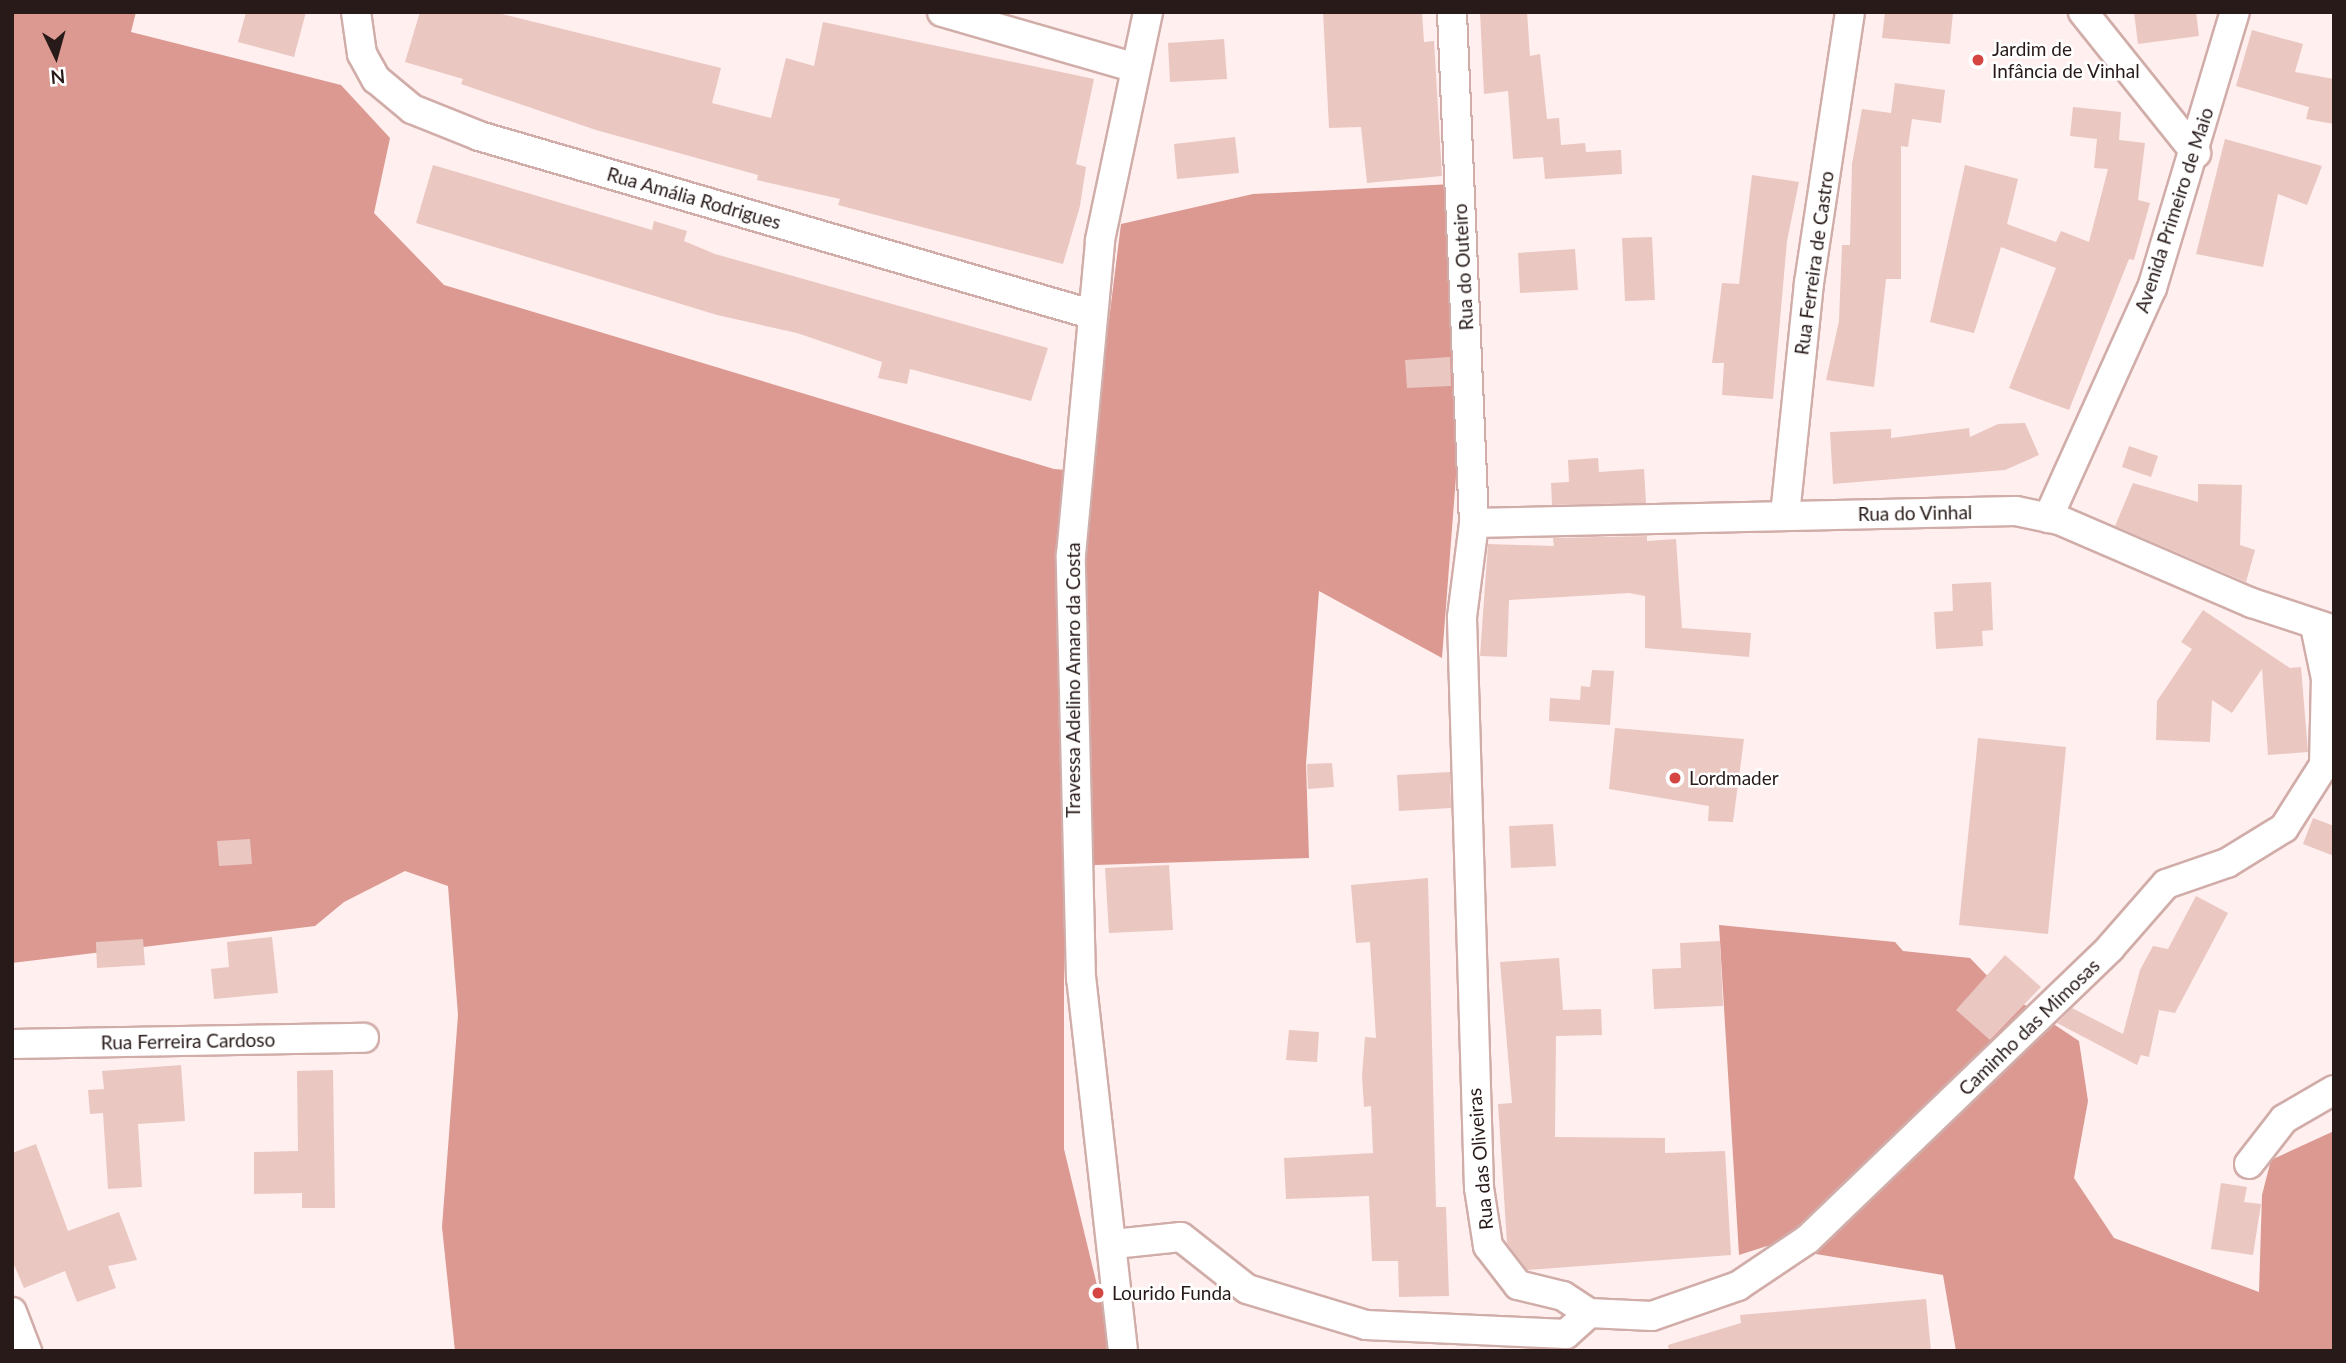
<!DOCTYPE html>
<meta charset="utf-8">
<style>
body{margin:0}
#map{position:relative;width:2346px;height:1363px;overflow:hidden;background:#ffefee;font-family:Lato,sans-serif}
div>[style]{position:absolute}
.forest>*{inset:0;background:#db9992}
.building>*{inset:0;background:#ebc7c2}
.roads{filter:drop-shadow(2px 0 #d1ada9) drop-shadow(-2px 0 #d1ada9) drop-shadow(0 2px #d1ada9) drop-shadow(0 -2px #d1ada9)}
.street>*{height:28px;margin:-14px;padding:0 14px;transform-origin:14px;border-radius:14px;background:#fff}
.dots>*{width:19px;height:19px;translate:-50% -50%;box-sizing:border-box;border:4px solid #fff;border-radius:50%}
span{translate:-50% -50%;white-space:nowrap;text-align:center;line-height:1.15;-webkit-text-stroke:5px #fff;paint-order:stroke}
.poi-label{font-size:19px;color:#271a18}
.left{translate:0 -50%;text-align:left}
.street-label{font-size:19px;color:#271a18}
.frame{position:absolute;inset:0;border:14px solid #271a18;pointer-events:none}
.north{position:absolute;left:21px;top:21px;width:70px;height:70px;-webkit-text-stroke:5px #fff;paint-order:stroke;rotate:175deg;font-size:19px;font-weight:700;line-height:28px;text-align:center;color:#271a18}
.north::after{content:'';display:block;margin:auto;width:24px;height:32px;background:#271a18;clip-path:polygon(50% 0,100% 100%,50% 72%,0 100%)}
</style>
<div id="map">
<div class="forest">
<div style="clip-path:polygon(12px 12px,136px 12px,131px 32px,341px 85px,390px 138px,374px 213px,444px 285px,1054px 469px,1090px 472px,1121px 224px,1253px 194px,1453px 184px,1457px 464px,1442px 658px,1319px 591px,1306px 764px,1309px 858px,1095px 865px,1064px 901px,1064px 1149px,1111px 1343px,1107px 1351px,455px 1351px,442px 1227px,458px 1015px,448px 886px,405px 871px,344px 902px,315px 926px,12px 963px)"></div>
<div style="clip-path:polygon(1719px 925px,1895px 942px,1903px 951px,1970px 958px,1998px 987px,2079px 1041px,2088px 1101px,2074px 1178px,2114px 1238px,2259px 1292px,2262px 1195px,2271px 1160px,2334px 1131px,2334px 1351px,1956px 1351px,1943px 1275px,1767px 1246px,1739px 1255px)"></div>
</div>
<div class="building">
<div style="clip-path:polygon(246px 12px,306px 12px,294px 57px,238px 42px)"></div>
<div style="clip-path:polygon(420px 12px,494px 12px,721px 68px,712px 103px,771px 118px,786px 58px,814px 66px,823px 22px,1094px 79px,1076px 164px,1086px 167px,1080px 206px,1063px 264px,838px 205px,840px 199px,757px 180px,758px 175px,596px 130px,461px 84px,463px 79px,405px 62px)"></div>
<div style="clip-path:polygon(1323px 12px,1422px 12px,1424px 42px,1434px 41px,1442px 176px,1367px 183px,1361px 127px,1329px 128px)"></div>
<div style="clip-path:polygon(1480px 12px,1527px 12px,1530px 56px,1540px 54px,1547px 119px,1559px 118px,1561px 145px,1585px 143px,1586px 152px,1621px 150px,1622px 174px,1545px 179px,1543px 157px,1513px 159px,1508px 91px,1484px 94px)"></div>
<div style="clip-path:polygon(1885px 12px,1953px 12px,1950px 44px,1882px 38px)"></div>
<div style="clip-path:polygon(2134px 12px,2196px 12px,2199px 36px,2138px 44px)"></div>
<div style="clip-path:polygon(2252px 30px,2303px 44px,2295px 72px,2334px 79px,2334px 124px,2306px 119px,2309px 107px,2236px 86px)"></div>
<div style="clip-path:polygon(1224px 39px,1227px 79px,1170px 82px,1168px 43px)"></div>
<div style="clip-path:polygon(1895px 83px,1945px 90px,1941px 123px,1912px 119px,1908px 147px,1901px 146px,1901px 279px,1886px 279px,1874px 387px,1826px 380px,1839px 321px,1842px 245px,1850px 245px,1852px 164px,1862px 109px,1891px 113px)"></div>
<div style="clip-path:polygon(2073px 107px,2121px 112px,2119px 140px,2145px 143px,2138px 200px,2150px 203px,2134px 260px,2129px 259px,2069px 410px,2009px 388px,2056px 268px,2001px 247px,1974px 333px,1930px 322px,1965px 165px,2018px 179px,2007px 224px,2056px 242px,2061px 231px,2089px 242px,2108px 169px,2094px 168px,2097px 139px,2070px 136px)"></div>
<div style="clip-path:polygon(1235px 137px,1239px 173px,1177px 179px,1174px 144px)"></div>
<div style="clip-path:polygon(2225px 139px,2322px 166px,2307px 205px,2278px 194px,2263px 267px,2196px 254px)"></div>
<div style="clip-path:polygon(433px 165px,652px 230px,654px 221px,687px 231px,684px 241px,715px 254px,1048px 348px,1031px 401px,910px 369px,907px 384px,878px 378px,882px 362px,797px 333px,717px 315px,416px 223px)"></div>
<div style="clip-path:polygon(1752px 175px,1799px 182px,1787px 241px,1773px 399px,1722px 395px,1724px 363px,1712px 363px,1722px 283px,1739px 284px)"></div>
<div style="clip-path:polygon(1652px 237px,1655px 300px,1625px 301px,1622px 238px)"></div>
<div style="clip-path:polygon(1575px 249px,1578px 290px,1520px 293px,1518px 253px)"></div>
<div style="clip-path:polygon(1450px 357px,1451px 386px,1407px 388px,1405px 360px)"></div>
<div style="clip-path:polygon(2025px 423px,2039px 455px,2005px 470px,1833px 484px,1830px 432px,1891px 429px,1891px 438px,1969px 428px,1970px 437px,1998px 424px)"></div>
<div style="clip-path:polygon(2129px 446px,2158px 456px,2151px 477px,2122px 467px)"></div>
<div style="clip-path:polygon(1598px 458px,1599px 472px,1644px 469px,1646px 503px,1552px 505px,1551px 483px,1569px 482px,1568px 460px)"></div>
<div style="clip-path:polygon(2133px 483px,2198px 502px,2198px 484px,2242px 485px,2240px 545px,2255px 550px,2246px 582px,2115px 526px)"></div>
<div style="clip-path:polygon(1647px 536px,1647px 541px,1676px 539px,1682px 628px,1751px 633px,1749px 657px,1645px 648px,1645px 596px,1629px 593px,1509px 600px,1507px 657px,1480px 656px,1488px 544px,1554px 546px,1553px 538px)"></div>
<div style="clip-path:polygon(1991px 582px,1993px 630px,1982px 631px,1983px 646px,1936px 649px,1934px 612px,1953px 611px,1952px 584px)"></div>
<div style="clip-path:polygon(2203px 610px,2290px 668px,2301px 667px,2308px 752px,2268px 755px,2262px 669px,2232px 713px,2212px 700px,2210px 742px,2156px 740px,2157px 701px,2192px 649px,2181px 642px)"></div>
<div style="clip-path:polygon(1592px 670px,1614px 671px,1610px 725px,1549px 721px,1550px 698px,1580px 700px,1581px 686px,1590px 687px)"></div>
<div style="clip-path:polygon(1615px 728px,1744px 739px,1733px 822px,1708px 821px,1709px 806px,1609px 789px)"></div>
<div style="clip-path:polygon(1978px 738px,2066px 747px,2048px 934px,1959px 925px)"></div>
<div style="clip-path:polygon(1332px 763px,1334px 787px,1308px 789px,1307px 764px)"></div>
<div style="clip-path:polygon(1450px 772px,1451px 808px,1399px 811px,1397px 775px)"></div>
<div style="clip-path:polygon(2313px 818px,2334px 826px,2334px 856px,2303px 844px)"></div>
<div style="clip-path:polygon(1553px 824px,1556px 866px,1511px 868px,1509px 826px)"></div>
<div style="clip-path:polygon(250px 839px,252px 864px,219px 866px,217px 841px)"></div>
<div style="clip-path:polygon(1169px 865px,1173px 930px,1109px 933px,1105px 868px)"></div>
<div style="clip-path:polygon(1428px 878px,1436px 1207px,1446px 1207px,1449px 1296px,1399px 1297px,1398px 1261px,1372px 1261px,1369px 1196px,1286px 1199px,1284px 1158px,1373px 1153px,1371px 1106px,1364px 1107px,1362px 1076px,1365px 1037px,1376px 1038px,1370px 942px,1356px 943px,1351px 885px)"></div>
<div style="clip-path:polygon(2196px 896px,2228px 913px,2175px 1013px,2159px 1010px,2149px 1057px,2141px 1055px,2137px 1065px,2057px 1023px,2072px 1008px,2123px 1034px,2140px 970px,2153px 946px,2168px 949px)"></div>
<div style="clip-path:polygon(272px 937px,278px 993px,214px 999px,211px 969px,229px 967px,227px 942px)"></div>
<div style="clip-path:polygon(143px 939px,145px 965px,97px 968px,96px 942px)"></div>
<div style="clip-path:polygon(1720px 941px,1723px 1006px,1654px 1009px,1652px 969px,1681px 968px,1680px 943px)"></div>
<div style="clip-path:polygon(2005px 955px,2041px 987px,1990px 1040px,1956px 1010px)"></div>
<div style="clip-path:polygon(1559px 958px,1563px 1010px,1601px 1009px,1602px 1035px,1556px 1036px,1555px 1137px,1665px 1138px,1665px 1153px,1725px 1151px,1731px 1255px,1527px 1270px,1507px 1243px,1498px 1104px,1512px 1103px,1500px 962px)"></div>
<div style="clip-path:polygon(1289px 1030px,1319px 1032px,1317px 1062px,1286px 1060px)"></div>
<div style="clip-path:polygon(181px 1065px,185px 1121px,138px 1124px,142px 1187px,108px 1189px,103px 1113px,90px 1114px,88px 1090px,104px 1089px,102px 1071px)"></div>
<div style="clip-path:polygon(333px 1070px,335px 1208px,302px 1208px,302px 1193px,254px 1194px,254px 1152px,298px 1151px,297px 1071px)"></div>
<div style="clip-path:polygon(36px 1144px,68px 1231px,119px 1212px,137px 1260px,108px 1266px,116px 1288px,77px 1302px,65px 1271px,24px 1288px,12px 1260px,12px 1153px)"></div>
<div style="clip-path:polygon(2221px 1183px,2247px 1187px,2244px 1202px,2261px 1204px,2253px 1255px,2211px 1249px)"></div>
<div style="clip-path:polygon(1926px 1299px,1931px 1351px,1669px 1351px,1668px 1345px,1741px 1323px,1740px 1315px)"></div>
</div>
<div class="roads">
<div class="street">
<div style="left:356px;top:12px;width:42px;rotate:81.9deg"></div>
<div style="left:362px;top:54px;width:29px;rotate:61deg"></div>
<div style="left:376px;top:79px;width:47px;rotate:39.8deg"></div>
<div style="left:412px;top:109px;width:72px;rotate:21.9deg"></div>
<div style="left:479px;top:136px;width:637px;rotate:16.22deg"></div>
<div style="left:942px;top:12px;width:198px;rotate:16.1deg"></div>
<div style="left:2083px;top:12px;width:181px;rotate:51.3deg"></div>
<div style="left:1785px;top:515px;width:233px;rotate:-84.1deg"></div>
<div style="left:1809px;top:283px;width:274px;rotate:-81.4deg"></div>
<div style="left:2048px;top:518px;width:252px;rotate:-65.7deg"></div>
<div style="left:2152px;top:288px;width:288px;rotate:-73.3deg"></div>
<div style="left:1474px;top:523px;width:542px;rotate:-1.27deg"></div>
<div style="left:2016px;top:511px;width:44px;rotate:11.8deg"></div>
<div style="left:2059px;top:520px;width:210px;rotate:23.3deg"></div>
<div style="left:2252px;top:603px;width:83px;rotate:18.2deg"></div>
<div style="left:12px;top:1044px;width:352px;rotate:-1deg"></div>
<div style="left:2249px;top:1164px;width:57px;rotate:-52.1deg"></div>
<div style="left:2284px;top:1119px;width:58px;rotate:-30.1deg"></div>
<div style="left:1114px;top:1244px;width:67px;rotate:-6deg"></div>
<div style="left:1181px;top:1237px;width:84px;rotate:38.2deg"></div>
<div style="left:1247px;top:1289px;width:124px;rotate:16.8deg"></div>
<div style="left:1366px;top:1325px;width:200px;rotate:2.6deg"></div>
<div style="left:1566px;top:1334px;width:31px;rotate:-42deg"></div>
<div style="left:1589px;top:1313px;width:31px;rotate:-147deg"></div>
<div style="left:1563px;top:1296px;width:46px;rotate:-166.3deg"></div>
<div style="left:1518px;top:1285px;width:49px;rotate:-127.6deg"></div>
<div style="left:1488px;top:1246px;width:59px;rotate:-98.8deg"></div>
<div style="left:1479px;top:1188px;width:571px;rotate:-91.71deg"></div>
<div style="left:1462px;top:617px;width:95px;rotate:-82.7deg"></div>
<div style="left:1474px;top:523px;width:511px;rotate:-92.47deg"></div>
<div style="left:12px;top:1312px;width:42px;rotate:69deg"></div>
<div style="left:1589px;top:1313px;width:63px;rotate:2.7deg"></div>
<div style="left:1652px;top:1316px;width:91px;rotate:-19.2deg"></div>
<div style="left:1738px;top:1286px;width:84px;rotate:-33.9deg"></div>
<div style="left:1808px;top:1239px;width:419px;rotate:-43.9deg"></div>
<div style="left:2110px;top:948px;width:85px;rotate:-48.8deg"></div>
<div style="left:2166px;top:884px;width:65px;rotate:-19deg"></div>
<div style="left:2227px;top:863px;width:67px;rotate:-31.6deg"></div>
<div style="left:2284px;top:828px;width:75px;rotate:-57.6deg"></div>
<div style="left:2324px;top:765px;width:86px;rotate:-88.7deg"></div>
<div style="left:2326px;top:679px;width:54px;rotate:-101.7deg"></div>
<div style="left:1123px;top:1351px;width:374px;rotate:-96.4deg"></div>
<div style="left:1081px;top:979px;width:424px;rotate:-91.4deg"></div>
<div style="left:1071px;top:555px;width:316px;rotate:-84.7deg"></div>
<div style="left:1100px;top:240px;width:233px;rotate:-78.1deg"></div>
</div>
</div>
<div class="dots">
<div style="left:1978px;top:60px;background:#d54642"></div>
<div style="left:1675px;top:778px;background:#d54642"></div>
<div style="left:1098px;top:1293px;background:#d54642"></div>
</div>
<div class="poi-label">
<span class="left" style="left:1992px;top:60px">Jardim de<br>Infância de Vinhal</span>
<span class="left" style="left:1689px;top:778px">Lordmader</span>
<span class="left" style="left:1112px;top:1293px">Lourido Funda</span>
</div>
<div class="street-label">
<span style="left:694px;top:198px;rotate:16deg">Rua Amália Rodrigues</span>
<span style="left:2174px;top:210px;rotate:-72deg">Avenida Primeiro de Maio</span>
<span style="left:1814px;top:263px;rotate:-82deg">Rua Ferreira de Castro</span>
<span style="left:1463px;top:267px;rotate:-93deg">Rua do Outeiro</span>
<span style="left:1915px;top:513px;rotate:-1deg">Rua do Vinhal</span>
<span style="left:1073px;top:680px;rotate:-90deg">Travessa Adelino Amaro da Costa</span>
<span style="left:2029px;top:1027px;rotate:-44deg">Caminho das Mimosas</span>
<span style="left:188px;top:1041px;rotate:-1deg">Rua Ferreira Cardoso</span>
<span style="left:1480px;top:1159px;rotate:-95deg">Rua das Oliveiras</span>
</div>
<div class="frame"></div>
<div class="north">N</div>
</div>
